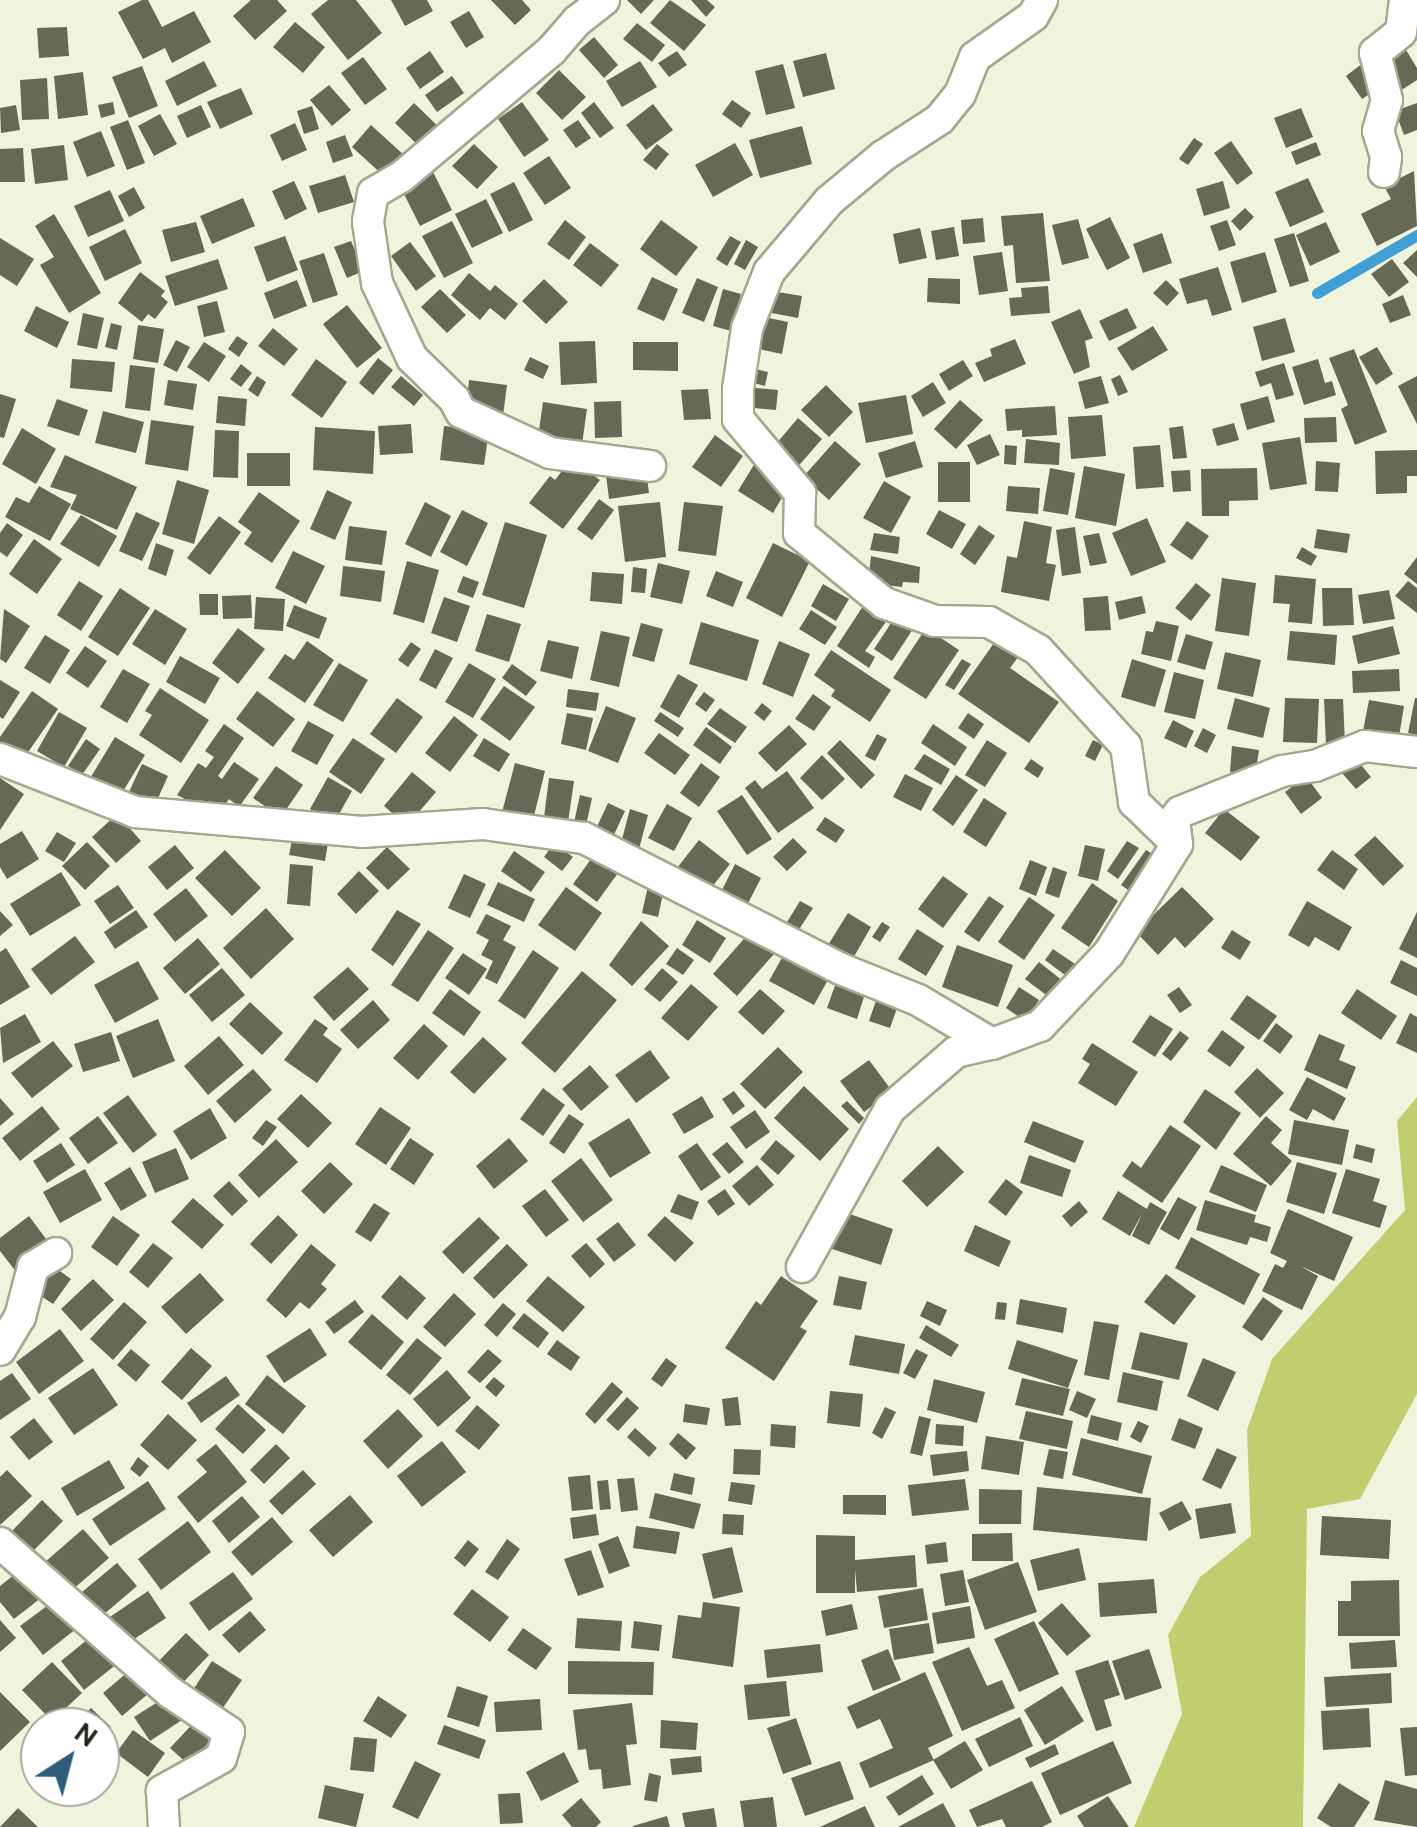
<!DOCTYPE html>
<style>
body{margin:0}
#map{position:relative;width:1417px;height:1827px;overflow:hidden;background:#f0f4dc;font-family:Cabin,sans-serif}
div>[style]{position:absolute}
.green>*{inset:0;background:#c2cd70}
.stream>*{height:11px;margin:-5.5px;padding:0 5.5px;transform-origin:5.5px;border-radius:5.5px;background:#40a0d5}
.building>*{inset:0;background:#666955}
.roads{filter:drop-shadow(2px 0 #a4a891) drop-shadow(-2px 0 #a4a891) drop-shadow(0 2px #a4a891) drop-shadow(0 -2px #a4a891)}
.street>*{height:30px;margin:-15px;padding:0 15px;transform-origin:15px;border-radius:15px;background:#fff}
span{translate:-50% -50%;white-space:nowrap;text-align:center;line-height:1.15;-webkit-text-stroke:10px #fff;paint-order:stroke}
.north{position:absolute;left:20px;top:1707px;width:100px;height:100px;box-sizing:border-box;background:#fff;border:2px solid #a7a7a4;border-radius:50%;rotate:36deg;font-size:28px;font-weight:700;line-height:40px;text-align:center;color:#22231b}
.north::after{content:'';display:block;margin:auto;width:35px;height:45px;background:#2c5e7c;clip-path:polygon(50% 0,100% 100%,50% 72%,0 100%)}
</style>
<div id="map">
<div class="green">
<div style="clip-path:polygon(1417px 1097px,1417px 1394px,1360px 1499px,1307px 1509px,1303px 1827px,1134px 1827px,1182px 1714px,1168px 1635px,1200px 1577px,1251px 1536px,1247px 1430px,1272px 1359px,1405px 1210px,1397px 1121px)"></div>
</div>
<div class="stream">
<div style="left:1317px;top:293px;width:116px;rotate:-30.1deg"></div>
</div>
<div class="building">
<div style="clip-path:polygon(142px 0,148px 0,162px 27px,194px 11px,211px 42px,172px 63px,165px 48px,143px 59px,118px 12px)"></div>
<div style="clip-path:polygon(251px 0,277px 0,287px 11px,255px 40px,233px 16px)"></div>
<div style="clip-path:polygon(328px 0,356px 0,382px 33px,348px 60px,311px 14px)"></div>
<div style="clip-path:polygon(391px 0,427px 0,433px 11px,405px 26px)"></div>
<div style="clip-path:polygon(491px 0,522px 0,531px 10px,515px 25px)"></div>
<div style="clip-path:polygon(627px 0,654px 0,641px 14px)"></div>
<div style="clip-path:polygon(670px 0,706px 25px,684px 51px,650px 23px)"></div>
<div style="clip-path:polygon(691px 0,707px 0,715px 7px,706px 17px)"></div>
<div style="clip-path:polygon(469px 11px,484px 37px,466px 48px,450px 22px)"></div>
<div style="clip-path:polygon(295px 22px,325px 47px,303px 73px,273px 47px)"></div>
<div style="clip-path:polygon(637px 23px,665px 45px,652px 62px,623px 39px)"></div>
<div style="clip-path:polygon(67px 27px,69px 56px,39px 58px,37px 28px)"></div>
<div style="clip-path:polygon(594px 37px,618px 65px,604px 78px,579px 50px)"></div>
<div style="clip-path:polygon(1406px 50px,1417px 68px,1417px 80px,1397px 93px,1380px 66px)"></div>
<div style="clip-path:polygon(430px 51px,444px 72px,420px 89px,406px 68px)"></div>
<div style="clip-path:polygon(677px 51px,687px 65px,669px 77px,658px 63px)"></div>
<div style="clip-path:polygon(826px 53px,835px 89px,803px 97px,793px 61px)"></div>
<div style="clip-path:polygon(363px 57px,387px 89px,365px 105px,341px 73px)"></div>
<div style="clip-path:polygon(204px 61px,217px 86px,177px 106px,165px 81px)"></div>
<div style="clip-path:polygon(640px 61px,657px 87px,622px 107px,606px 81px)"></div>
<div style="clip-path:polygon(1363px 63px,1380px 87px,1362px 99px,1346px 76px)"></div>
<div style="clip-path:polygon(783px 64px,795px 108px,766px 115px,755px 71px)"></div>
<div style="clip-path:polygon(142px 66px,158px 106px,129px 118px,112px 77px)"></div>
<div style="clip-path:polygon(559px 70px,586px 97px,562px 120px,536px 93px)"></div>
<div style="clip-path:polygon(83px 72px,88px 115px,58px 119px,54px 76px)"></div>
<div style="clip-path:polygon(452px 76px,464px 93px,437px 112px,425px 95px)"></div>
<div style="clip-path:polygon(47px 78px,49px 119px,22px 120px,20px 80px)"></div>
<div style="clip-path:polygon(329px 85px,351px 110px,332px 126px,310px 100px)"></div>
<div style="clip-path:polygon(241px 88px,253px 114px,220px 129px,207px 102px)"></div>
<div style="clip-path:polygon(732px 100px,751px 113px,741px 128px,722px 114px)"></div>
<div style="clip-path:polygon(113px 102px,115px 114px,101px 118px,98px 105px)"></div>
<div style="clip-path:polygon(522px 102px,549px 140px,524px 157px,498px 119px)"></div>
<div style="clip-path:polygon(594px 102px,614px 128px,600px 138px,581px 113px)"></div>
<div style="clip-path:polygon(414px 103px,443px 131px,424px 151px,395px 123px)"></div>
<div style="clip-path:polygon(1417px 103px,1417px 130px,1404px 135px,1395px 111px)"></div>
<div style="clip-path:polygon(653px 104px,673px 130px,646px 150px,626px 125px)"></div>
<div style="clip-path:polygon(16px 105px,20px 130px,1px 133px,0 108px)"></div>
<div style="clip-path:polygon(201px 105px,211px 127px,187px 138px,177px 116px)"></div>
<div style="clip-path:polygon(312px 106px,319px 129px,304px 134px,297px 111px)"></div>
<div style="clip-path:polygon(1301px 108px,1313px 137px,1286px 148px,1274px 118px)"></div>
<div style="clip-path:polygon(160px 114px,177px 144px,154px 156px,138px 126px)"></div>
<div style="clip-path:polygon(128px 120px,145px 163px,127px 170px,110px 127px)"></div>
<div style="clip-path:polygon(578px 120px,591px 138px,576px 148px,563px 130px)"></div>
<div style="clip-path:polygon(295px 123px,307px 150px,282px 161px,270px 135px)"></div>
<div style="clip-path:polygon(371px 125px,405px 156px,385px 177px,352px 147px)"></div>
<div style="clip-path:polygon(802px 126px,812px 164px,760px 178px,749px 140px)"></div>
<div style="clip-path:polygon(101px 131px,115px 166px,87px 177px,73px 142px)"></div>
<div style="clip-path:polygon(345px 135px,353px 156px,333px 163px,326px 142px)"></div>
<div style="clip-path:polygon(1194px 138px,1203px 144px,1188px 165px,1179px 159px)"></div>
<div style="clip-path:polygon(1231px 141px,1253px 173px,1237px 185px,1214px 153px)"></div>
<div style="clip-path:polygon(1316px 142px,1321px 155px,1296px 165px,1291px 152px)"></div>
<div style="clip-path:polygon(735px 143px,753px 175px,713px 197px,695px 165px)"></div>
<div style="clip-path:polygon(474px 144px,498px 167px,477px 189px,452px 166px)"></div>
<div style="clip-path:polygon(657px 144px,669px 154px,656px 170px,643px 160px)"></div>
<div style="clip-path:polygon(64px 145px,68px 180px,35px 184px,31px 149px)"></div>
<div style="clip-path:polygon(23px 148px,25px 182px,0 182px,0 149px)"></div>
<div style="clip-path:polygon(549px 156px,571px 188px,545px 205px,523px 173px)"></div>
<div style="clip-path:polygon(1414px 171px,1417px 226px,1377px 246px,1361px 214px,1391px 199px,1384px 186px)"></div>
<div style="clip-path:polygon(433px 172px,452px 210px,420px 226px,401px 188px)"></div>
<div style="clip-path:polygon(345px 175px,354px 202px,318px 213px,309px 186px)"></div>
<div style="clip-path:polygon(1308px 178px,1324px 212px,1290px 227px,1275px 192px)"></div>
<div style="clip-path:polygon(294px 181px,307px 209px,285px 220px,272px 191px)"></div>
<div style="clip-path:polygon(1223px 181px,1230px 208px,1204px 216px,1196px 189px)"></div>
<div style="clip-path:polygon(514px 182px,533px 220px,509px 232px,490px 194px)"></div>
<div style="clip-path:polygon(134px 187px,145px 208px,129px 217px,118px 196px)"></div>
<div style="clip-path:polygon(110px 190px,124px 221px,88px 237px,74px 206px)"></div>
<div style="clip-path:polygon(243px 198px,255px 226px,212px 244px,200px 216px)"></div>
<div style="clip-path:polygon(486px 199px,503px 233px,472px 248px,455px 214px)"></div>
<div style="clip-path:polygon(1245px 208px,1254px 217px,1240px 231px,1231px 221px)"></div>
<div style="clip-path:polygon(1043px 213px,1050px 281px,1016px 283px,1013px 245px,1004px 246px,1001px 216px)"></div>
<div style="clip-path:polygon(54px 214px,101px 293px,69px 313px,40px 265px,54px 257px,35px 226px)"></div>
<div style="clip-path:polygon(1110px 217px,1130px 258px,1107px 270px,1086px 229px)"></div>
<div style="clip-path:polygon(983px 218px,985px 242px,963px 244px,961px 220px)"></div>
<div style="clip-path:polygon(1078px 219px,1089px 258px,1062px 265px,1052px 225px)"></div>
<div style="clip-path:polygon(565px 220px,586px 237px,569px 260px,547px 244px)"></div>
<div style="clip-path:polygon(661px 220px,698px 247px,676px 276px,640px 249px)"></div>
<div style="clip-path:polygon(1227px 220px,1236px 245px,1219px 251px,1210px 226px)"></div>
<div style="clip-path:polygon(452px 221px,473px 263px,444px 278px,422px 236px)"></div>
<div style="clip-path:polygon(196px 222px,205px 252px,171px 262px,162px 230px)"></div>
<div style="clip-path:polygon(1326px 222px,1340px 252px,1310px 266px,1296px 235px)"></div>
<div style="clip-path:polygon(954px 227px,959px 256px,936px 260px,931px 231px)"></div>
<div style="clip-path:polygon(920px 228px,927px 258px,899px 264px,893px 234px)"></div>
<div style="clip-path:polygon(125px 229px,142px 263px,105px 281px,89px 247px)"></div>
<div style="clip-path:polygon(1162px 233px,1172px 263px,1143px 273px,1133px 244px)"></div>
<div style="clip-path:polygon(1294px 233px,1309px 281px,1290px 287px,1274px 239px)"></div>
<div style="clip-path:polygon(285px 236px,298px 270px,267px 282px,254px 247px)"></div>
<div style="clip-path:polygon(730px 236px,741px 242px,727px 266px,716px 259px)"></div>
<div style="clip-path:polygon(0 238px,34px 259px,17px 286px,0 275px)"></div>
<div style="clip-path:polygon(746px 240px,758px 247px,745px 270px,734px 264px)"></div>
<div style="clip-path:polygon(351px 241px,364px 271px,347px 278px,334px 247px)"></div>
<div style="clip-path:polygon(410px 242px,436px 276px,416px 291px,391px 256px)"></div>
<div style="clip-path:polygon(590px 243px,619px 265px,601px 287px,573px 265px)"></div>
<div style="clip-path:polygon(1417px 250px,1417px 277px,1403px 263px)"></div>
<div style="clip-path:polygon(1002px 252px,1008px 291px,979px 295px,973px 256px)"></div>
<div style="clip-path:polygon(1265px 252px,1277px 292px,1242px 303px,1230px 262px)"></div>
<div style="clip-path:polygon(324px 253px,338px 295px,313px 303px,299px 261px)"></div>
<div style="clip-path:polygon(218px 259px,228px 289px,175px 306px,165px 276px)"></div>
<div style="clip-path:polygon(1392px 259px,1409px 282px,1389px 297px,1371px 274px)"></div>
<div style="clip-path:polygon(1218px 267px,1232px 310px,1212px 316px,1207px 299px,1187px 304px,1179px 279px)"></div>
<div style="clip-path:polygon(140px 272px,165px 291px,161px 296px,168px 302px,155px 319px,148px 314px,142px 322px,118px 303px)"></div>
<div style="clip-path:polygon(469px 273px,490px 291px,495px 285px,518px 304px,505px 320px,490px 308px,480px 320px,451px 295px)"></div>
<div style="clip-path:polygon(652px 277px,678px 289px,664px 321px,637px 309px)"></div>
<div style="clip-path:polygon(697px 278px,718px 287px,704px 322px,682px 313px)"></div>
<div style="clip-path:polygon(928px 278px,960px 279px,960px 304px,927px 302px)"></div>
<div style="clip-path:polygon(544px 279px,568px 302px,546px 324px,522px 301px)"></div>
<div style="clip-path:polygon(297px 280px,307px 306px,274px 319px,264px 293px)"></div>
<div style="clip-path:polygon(1166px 280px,1179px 293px,1167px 306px,1153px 293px)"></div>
<div style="clip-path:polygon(1048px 286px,1050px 313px,1011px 316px,1009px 298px,1022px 297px,1021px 288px)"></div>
<div style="clip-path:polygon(440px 289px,466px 315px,447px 333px,421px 307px)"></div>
<div style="clip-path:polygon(723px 289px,741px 294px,731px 331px,713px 326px)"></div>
<div style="clip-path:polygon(765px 290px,802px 296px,798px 318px,761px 311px)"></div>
<div style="clip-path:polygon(1403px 295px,1411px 315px,1390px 323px,1382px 304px)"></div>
<div style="clip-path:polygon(217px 301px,225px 332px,204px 337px,197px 306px)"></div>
<div style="clip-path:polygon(347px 305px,382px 348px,357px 368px,323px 324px)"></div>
<div style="clip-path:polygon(36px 306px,69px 322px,57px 348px,24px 331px)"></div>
<div style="clip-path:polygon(1127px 308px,1137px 328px,1109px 341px,1099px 321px)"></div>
<div style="clip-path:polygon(1080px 309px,1093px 338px,1085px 341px,1090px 367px,1074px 374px,1051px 322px)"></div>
<div style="clip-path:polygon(83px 313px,104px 318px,97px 349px,77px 345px)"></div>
<div style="clip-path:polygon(759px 316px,788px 322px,782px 354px,754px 348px)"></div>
<div style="clip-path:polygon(1285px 318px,1295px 352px,1262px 361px,1253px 327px)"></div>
<div style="clip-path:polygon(111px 323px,122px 326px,117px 350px,105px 347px)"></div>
<div style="clip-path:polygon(138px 325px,164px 329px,158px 363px,133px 359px)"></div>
<div style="clip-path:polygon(1153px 326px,1168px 350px,1132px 371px,1117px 348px)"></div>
<div style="clip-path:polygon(273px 328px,298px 349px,284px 366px,258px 346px)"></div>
<div style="clip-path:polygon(237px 336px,248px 343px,239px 357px,228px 349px)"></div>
<div style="clip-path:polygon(1015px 339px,1026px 364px,984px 382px,975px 363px,992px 356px,990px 349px)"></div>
<div style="clip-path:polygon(176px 340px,190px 347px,177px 372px,163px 365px)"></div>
<div style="clip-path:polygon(595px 341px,597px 383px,561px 385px,559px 342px)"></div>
<div style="clip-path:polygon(204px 342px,226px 356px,209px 382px,187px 367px)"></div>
<div style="clip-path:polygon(633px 342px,678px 342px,678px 371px,633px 370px)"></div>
<div style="clip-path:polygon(1377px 347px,1393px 374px,1376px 385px,1359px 357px)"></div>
<div style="clip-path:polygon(1354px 349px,1387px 432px,1355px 445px,1341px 409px,1348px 405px,1329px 358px)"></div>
<div style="clip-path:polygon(530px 357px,549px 366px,543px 379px,524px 370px)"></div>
<div style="clip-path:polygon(378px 358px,393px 370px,373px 395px,359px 383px)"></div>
<div style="clip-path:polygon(72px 359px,115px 362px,112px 392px,70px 388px)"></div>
<div style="clip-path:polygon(316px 359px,347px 382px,322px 418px,291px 395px)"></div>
<div style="clip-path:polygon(1318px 359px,1325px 383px,1332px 381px,1336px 395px,1304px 405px,1292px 367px)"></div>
<div style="clip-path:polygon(963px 360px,973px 376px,949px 391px,939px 374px)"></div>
<div style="clip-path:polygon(1284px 363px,1294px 395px,1276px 400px,1271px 383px,1260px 387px,1255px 372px)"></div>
<div style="clip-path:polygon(241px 364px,252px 373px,241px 387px,230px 379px)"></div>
<div style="clip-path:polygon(130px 365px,155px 368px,150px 411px,125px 408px)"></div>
<div style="clip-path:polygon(750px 368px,768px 372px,765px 386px,746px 381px)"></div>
<div style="clip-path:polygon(1120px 375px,1128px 392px,1118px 396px,1111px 379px)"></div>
<div style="clip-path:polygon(257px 376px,266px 382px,258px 397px,248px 390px)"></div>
<div style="clip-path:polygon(401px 376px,423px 395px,414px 406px,391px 387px)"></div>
<div style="clip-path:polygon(1101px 376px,1109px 403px,1085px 409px,1078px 382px)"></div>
<div style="clip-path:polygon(1417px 376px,1417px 424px,1398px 386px)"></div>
<div style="clip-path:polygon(168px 380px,197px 384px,193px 410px,164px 405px)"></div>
<div style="clip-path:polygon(469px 380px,507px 385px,503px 416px,466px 411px)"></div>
<div style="clip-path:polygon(933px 382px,946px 403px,923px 417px,911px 396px)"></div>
<div style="clip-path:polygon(826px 385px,853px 412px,829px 437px,801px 410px)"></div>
<div style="clip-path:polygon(747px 387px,778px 390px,776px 410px,744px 407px)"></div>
<div style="clip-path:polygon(708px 389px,711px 419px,684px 420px,681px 390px)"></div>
<div style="clip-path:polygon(0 394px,16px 399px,4px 438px,0 437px)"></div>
<div style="clip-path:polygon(906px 395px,913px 434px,866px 443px,858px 403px)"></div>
<div style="clip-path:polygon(218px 396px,247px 399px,245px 426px,216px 423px)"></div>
<div style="clip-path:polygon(1268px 396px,1275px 422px,1247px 430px,1240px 404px)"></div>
<div style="clip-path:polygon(57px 399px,88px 410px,79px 436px,47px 426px)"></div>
<div style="clip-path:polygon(960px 400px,983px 420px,956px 449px,934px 429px)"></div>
<div style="clip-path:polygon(621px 401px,622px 437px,595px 438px,594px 402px)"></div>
<div style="clip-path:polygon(543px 402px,587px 409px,582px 444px,538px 437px)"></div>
<div style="clip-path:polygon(1055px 406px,1057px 435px,1022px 437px,1022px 430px,1007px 431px,1005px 409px)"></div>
<div style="clip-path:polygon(103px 411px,144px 422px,136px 453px,95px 443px)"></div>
<div style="clip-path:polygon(1102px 415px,1106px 456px,1071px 459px,1068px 417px)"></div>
<div style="clip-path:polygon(1336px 417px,1337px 442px,1305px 443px,1304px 418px)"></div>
<div style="clip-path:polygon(798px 418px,822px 439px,794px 471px,770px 451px)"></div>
<div style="clip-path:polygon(151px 420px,194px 426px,188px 471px,145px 464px)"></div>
<div style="clip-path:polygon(1234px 423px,1239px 440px,1217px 446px,1212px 429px)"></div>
<div style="clip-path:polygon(411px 424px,413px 453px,380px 455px,378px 426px)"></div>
<div style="clip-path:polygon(444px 426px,489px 431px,484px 465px,440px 460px)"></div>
<div style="clip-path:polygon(1183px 426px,1187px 458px,1173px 459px,1169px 428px)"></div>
<div style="clip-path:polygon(315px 427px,375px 431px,373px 474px,313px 470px)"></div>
<div style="clip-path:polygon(22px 428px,56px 449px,36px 484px,2px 464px)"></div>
<div style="clip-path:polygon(215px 430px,239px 431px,238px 478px,213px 477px)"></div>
<div style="clip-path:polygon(990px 434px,1000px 455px,977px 465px,967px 445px)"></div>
<div style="clip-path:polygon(715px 435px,743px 456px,721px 487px,692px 467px)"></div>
<div style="clip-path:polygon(1300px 437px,1307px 484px,1270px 490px,1262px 443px)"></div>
<div style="clip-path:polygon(1026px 439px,1060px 443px,1059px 465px,1024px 463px)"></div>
<div style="clip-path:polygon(835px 441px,861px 464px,829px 500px,803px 477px)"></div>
<div style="clip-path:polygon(915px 441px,923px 467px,886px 478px,878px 453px)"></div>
<div style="clip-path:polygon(1005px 445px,1017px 446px,1016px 465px,1004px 464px)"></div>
<div style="clip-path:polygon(1160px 445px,1164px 487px,1136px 489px,1133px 447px)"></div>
<div style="clip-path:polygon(1417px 450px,1417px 476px,1407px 476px,1407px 493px,1376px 494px,1375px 451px)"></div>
<div style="clip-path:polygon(247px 453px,290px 453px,290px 486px,247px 486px)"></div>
<div style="clip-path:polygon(65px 455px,137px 487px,117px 530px,70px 509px,77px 495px,50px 487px)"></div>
<div style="clip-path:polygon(571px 459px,600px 480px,563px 529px,529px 503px,550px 476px,555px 480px)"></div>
<div style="clip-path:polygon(1316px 461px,1340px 463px,1338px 492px,1315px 491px)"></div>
<div style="clip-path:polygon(938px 462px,970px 462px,970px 502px,938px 502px)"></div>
<div style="clip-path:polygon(755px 463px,790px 484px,773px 513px,738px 491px)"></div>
<div style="clip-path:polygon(1084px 466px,1125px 474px,1116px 526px,1075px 518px)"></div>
<div style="clip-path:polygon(1050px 468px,1075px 473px,1068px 515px,1043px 511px)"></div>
<div style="clip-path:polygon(1257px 468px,1258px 500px,1229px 501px,1229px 516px,1202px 516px,1201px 469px)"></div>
<div style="clip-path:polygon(646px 470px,649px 493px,609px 499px,606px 475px)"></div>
<div style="clip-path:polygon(1190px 470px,1191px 491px,1173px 492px,1171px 471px)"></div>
<div style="clip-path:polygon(177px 480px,209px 490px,194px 544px,162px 534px)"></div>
<div style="clip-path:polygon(884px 481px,911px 497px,891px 533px,863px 518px)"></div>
<div style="clip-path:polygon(39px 486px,71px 504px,50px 541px,5px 517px,16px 497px,29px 503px)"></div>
<div style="clip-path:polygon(1008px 486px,1040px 488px,1038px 514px,1006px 511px)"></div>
<div style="clip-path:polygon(327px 490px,352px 502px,335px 540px,310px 529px)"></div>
<div style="clip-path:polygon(259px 492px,300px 521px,272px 563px,244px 544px,252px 532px,238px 522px)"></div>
<div style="clip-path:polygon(599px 499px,614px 510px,592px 540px,577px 529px)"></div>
<div style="clip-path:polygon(425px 502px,451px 516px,431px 557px,405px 544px)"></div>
<div style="clip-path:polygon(660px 502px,666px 557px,625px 562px,618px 506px)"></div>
<div style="clip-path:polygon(684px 502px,723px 506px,716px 556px,678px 551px)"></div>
<div style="clip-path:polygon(462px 510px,488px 523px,467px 566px,440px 552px)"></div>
<div style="clip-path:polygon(939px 510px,966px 524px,952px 549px,926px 534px)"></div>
<div style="clip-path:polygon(136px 512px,160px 523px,142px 561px,119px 551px)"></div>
<div style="clip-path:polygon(81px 515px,117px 536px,99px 567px,60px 544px)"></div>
<div style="clip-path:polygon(219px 516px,241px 532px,210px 575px,187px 558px)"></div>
<div style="clip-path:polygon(1147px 518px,1166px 562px,1131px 576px,1112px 533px)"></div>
<div style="clip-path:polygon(1024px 521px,1052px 527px,1046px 563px,1056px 565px,1049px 601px,1001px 592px,1007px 556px,1017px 558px)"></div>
<div style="clip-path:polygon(1187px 521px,1209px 536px,1192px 560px,1170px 545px)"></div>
<div style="clip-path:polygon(505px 522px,547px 535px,524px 608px,482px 595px)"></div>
<div style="clip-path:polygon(7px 523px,23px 535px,7px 557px,0 552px,0 533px)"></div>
<div style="clip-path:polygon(979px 525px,995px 536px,975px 565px,960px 554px)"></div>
<div style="clip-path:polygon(349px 526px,387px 531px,382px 565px,345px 560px)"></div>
<div style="clip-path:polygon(1075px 527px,1081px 573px,1062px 576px,1056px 530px)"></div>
<div style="clip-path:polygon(1317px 529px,1350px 534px,1347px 553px,1314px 548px)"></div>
<div style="clip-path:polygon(874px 533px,900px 537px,898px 554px,870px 550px)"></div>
<div style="clip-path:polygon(1099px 533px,1107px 563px,1090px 566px,1083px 536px)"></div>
<div style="clip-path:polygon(34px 539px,62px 559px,37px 594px,9px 574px)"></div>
<div style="clip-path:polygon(156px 543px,174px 550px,166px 576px,148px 569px)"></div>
<div style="clip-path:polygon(773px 543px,810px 561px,782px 617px,746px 598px)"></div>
<div style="clip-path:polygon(1302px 547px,1317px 556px,1311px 566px,1296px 558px)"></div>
<div style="clip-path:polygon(293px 551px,325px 566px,306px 604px,275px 588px)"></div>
<div style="clip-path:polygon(871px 556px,920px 567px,919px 583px,903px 582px,902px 587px,868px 583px)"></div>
<div style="clip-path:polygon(1417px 557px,1417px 584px,1404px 574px)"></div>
<div style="clip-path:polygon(407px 561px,439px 570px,424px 623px,393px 614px)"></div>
<div style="clip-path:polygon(658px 563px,690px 571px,682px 604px,650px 597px)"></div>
<div style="clip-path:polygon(343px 566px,385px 571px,381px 602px,340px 596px)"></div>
<div style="clip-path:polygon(633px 567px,647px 569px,645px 593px,631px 592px)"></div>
<div style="clip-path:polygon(716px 571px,743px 582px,733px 607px,706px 596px)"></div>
<div style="clip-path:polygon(592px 572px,624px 574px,622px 604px,590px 601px)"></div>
<div style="clip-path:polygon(1275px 575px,1316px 579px,1312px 624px,1288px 622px,1290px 604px,1273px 603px)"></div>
<div style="clip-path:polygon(463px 576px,479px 582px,473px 598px,457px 592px)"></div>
<div style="clip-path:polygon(1222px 578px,1256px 583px,1249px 636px,1215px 631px)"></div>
<div style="clip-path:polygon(79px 581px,103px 596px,81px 631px,57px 615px)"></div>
<div style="clip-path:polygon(1408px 581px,1417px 588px,1417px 613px,1395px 596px)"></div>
<div style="clip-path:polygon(1196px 583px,1211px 595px,1191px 621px,1175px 608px)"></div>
<div style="clip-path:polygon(823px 584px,849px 599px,836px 621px,811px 606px)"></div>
<div style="clip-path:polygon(120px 588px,150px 608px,118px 656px,88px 637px)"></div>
<div style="clip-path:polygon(1322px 588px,1352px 588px,1354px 625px,1323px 626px)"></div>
<div style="clip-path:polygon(1389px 590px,1395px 619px,1363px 624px,1358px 595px)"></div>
<div style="clip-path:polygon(199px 594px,218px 594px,218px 615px,200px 615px)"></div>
<div style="clip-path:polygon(251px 595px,252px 618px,223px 619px,222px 596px)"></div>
<div style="clip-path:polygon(1108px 596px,1111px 630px,1085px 631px,1083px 598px)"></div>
<div style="clip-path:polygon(1142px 596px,1146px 613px,1119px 620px,1115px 602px)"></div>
<div style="clip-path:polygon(256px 597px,285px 599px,283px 631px,254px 629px)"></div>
<div style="clip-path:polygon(444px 597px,470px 606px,457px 642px,431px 633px)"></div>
<div style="clip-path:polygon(865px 603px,888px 619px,865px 651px,875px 657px,869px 668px,837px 646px)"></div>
<div style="clip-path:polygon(294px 605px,327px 618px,319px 639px,286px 626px)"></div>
<div style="clip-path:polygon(4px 609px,30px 626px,6px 663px,0 659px)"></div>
<div style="clip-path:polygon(155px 609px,187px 629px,165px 665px,132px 644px)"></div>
<div style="clip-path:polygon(811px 610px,837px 627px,825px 645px,799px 629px)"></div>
<div style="clip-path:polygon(487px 614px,521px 624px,509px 662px,475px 651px)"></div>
<div style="clip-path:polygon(897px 614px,915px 626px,892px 661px,874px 649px)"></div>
<div style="clip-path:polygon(1156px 621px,1179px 626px,1171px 661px,1141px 654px,1146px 631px,1153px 632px)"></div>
<div style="clip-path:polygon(701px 622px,759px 640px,747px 681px,689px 664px)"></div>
<div style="clip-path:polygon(641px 623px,663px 629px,654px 662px,632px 656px)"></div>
<div style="clip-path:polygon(1393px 626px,1400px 654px,1358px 664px,1352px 636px)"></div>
<div style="clip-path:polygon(238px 628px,265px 649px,238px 684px,212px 663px)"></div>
<div style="clip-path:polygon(926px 628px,959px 650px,926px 699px,893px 678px)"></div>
<div style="clip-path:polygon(601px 631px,630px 637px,619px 687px,590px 680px)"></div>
<div style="clip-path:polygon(1290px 631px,1337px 635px,1335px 665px,1287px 660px)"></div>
<div style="clip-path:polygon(1186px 634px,1213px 642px,1205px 670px,1177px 662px)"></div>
<div style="clip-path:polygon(45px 635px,70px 650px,50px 684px,24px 668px)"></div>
<div style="clip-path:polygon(999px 636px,1022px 652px,1010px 668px,1059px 702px,1029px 743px,958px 694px)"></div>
<div style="clip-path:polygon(548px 640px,579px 647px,572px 679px,540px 671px)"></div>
<div style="clip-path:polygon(307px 641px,334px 660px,305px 703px,268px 678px,285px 654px,294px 660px)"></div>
<div style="clip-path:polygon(779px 641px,810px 654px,793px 697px,762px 684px)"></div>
<div style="clip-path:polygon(411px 642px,421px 649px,408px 667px,398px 660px)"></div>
<div style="clip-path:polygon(85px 646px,107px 661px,88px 688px,66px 673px)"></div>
<div style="clip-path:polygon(435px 649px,453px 658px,436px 689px,419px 680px)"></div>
<div style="clip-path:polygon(831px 650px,891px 690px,870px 722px,831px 696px,835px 690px,814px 675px)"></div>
<div style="clip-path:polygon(1225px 652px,1261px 660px,1253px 697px,1217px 689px)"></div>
<div style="clip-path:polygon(180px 656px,220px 678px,205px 704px,166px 682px)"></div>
<div style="clip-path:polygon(962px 659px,971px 664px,954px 690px,945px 685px)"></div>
<div style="clip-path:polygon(1132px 659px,1166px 670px,1155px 707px,1121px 697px)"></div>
<div style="clip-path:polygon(339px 663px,368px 680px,343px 722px,313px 705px)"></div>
<div style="clip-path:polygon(469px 663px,496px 679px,473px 718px,445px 702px)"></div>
<div style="clip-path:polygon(512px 664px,537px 682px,526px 696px,502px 678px)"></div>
<div style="clip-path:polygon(123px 669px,150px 684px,127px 723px,100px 707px)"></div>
<div style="clip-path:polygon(1399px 669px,1400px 691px,1353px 693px,1352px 671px)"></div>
<div style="clip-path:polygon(1174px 672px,1204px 680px,1195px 719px,1164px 712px)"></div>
<div style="clip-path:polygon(678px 674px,698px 685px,679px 718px,660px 707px)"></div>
<div style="clip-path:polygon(0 680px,20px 692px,3px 719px,0 717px)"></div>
<div style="clip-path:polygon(504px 686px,535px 707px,510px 741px,480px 719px)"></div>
<div style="clip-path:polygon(160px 688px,209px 720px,181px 763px,139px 735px,152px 715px,145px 711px)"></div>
<div style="clip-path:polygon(568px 689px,599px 693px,596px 711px,566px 707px)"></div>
<div style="clip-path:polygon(32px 691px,58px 709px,22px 761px,0 746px,0 737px)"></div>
<div style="clip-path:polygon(257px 691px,295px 719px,273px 747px,236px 719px)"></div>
<div style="clip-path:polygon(704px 692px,715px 700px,706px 712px,695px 704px)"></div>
<div style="clip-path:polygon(813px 694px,831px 707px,814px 731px,795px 719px)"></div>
<div style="clip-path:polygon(397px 698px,423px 717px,396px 753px,370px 734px)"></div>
<div style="clip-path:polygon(1235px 698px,1270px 708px,1263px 738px,1227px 729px)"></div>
<div style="clip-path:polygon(1285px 698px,1319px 699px,1317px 743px,1283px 742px)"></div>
<div style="clip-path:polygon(1415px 698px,1417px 698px,1417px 735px,1408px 733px)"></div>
<div style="clip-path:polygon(1324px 699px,1343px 699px,1345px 745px,1326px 745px)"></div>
<div style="clip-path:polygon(1369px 700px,1404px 706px,1399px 737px,1363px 731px)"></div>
<div style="clip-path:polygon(762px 703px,772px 711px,764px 721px,754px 713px)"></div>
<div style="clip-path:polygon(606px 706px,636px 718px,618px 763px,588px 751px)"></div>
<div style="clip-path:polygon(720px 708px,747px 727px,735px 743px,707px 724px)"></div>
<div style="clip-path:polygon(59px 712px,87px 728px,64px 767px,37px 751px)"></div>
<div style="clip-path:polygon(660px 712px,684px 728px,678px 737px,654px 721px)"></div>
<div style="clip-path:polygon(567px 713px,593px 718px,586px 750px,561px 744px)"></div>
<div style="clip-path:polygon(968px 713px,984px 724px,974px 739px,958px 728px)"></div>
<div style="clip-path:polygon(454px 716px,478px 735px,450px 772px,425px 753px)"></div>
<div style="clip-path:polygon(1173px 720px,1194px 731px,1186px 748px,1164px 738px)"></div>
<div style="clip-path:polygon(308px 721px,334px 735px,317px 765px,291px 751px)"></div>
<div style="clip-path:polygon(224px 724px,244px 738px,218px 776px,222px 779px,234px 762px,259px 779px,239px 807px,229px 799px,217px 816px,177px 795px,198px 763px,206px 768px,214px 757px,205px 751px)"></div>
<div style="clip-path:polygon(933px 724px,967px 747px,955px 766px,921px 743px)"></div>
<div style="clip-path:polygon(789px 725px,807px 744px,776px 772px,758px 753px)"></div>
<div style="clip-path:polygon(706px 727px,732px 747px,720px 764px,693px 745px)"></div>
<div style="clip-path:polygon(1203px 728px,1216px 735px,1207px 753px,1194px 746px)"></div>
<div style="clip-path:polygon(659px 733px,690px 755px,675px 775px,644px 753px)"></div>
<div style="clip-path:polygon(877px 734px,887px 739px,875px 761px,865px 756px)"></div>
<div style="clip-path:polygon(115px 737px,145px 755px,119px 798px,89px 780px)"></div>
<div style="clip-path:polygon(353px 738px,385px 759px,361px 794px,329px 772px)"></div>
<div style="clip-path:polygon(484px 738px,510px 754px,499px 772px,473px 756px)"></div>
<div style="clip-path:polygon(86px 739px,100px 749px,82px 775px,68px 766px)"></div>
<div style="clip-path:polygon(840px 740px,875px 775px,861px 789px,827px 753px)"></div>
<div style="clip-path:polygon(987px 740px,1007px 753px,985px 787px,965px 775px)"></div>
<div style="clip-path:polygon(1093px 740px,1103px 745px,1095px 761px,1085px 756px)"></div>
<div style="clip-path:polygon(1232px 746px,1259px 750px,1255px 776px,1230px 772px)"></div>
<div style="clip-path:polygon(924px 754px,950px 769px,941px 785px,914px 769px)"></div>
<div style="clip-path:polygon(822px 755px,845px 779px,822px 800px,800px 778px)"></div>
<div style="clip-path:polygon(1031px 759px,1044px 768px,1038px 778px,1024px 769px)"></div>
<div style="clip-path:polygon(1357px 760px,1371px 777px,1356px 789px,1342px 773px)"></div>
<div style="clip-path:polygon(515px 763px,545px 771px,532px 824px,501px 816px)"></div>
<div style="clip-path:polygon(701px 763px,720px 777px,699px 807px,680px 793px)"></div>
<div style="clip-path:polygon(142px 764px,168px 776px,154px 807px,128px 794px)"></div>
<div style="clip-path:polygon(276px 766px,303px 785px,281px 817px,253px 798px)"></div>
<div style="clip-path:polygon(787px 771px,814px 808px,778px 833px,745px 788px,755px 780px,762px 789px)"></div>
<div style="clip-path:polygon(412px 772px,436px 792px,407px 826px,384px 806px)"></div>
<div style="clip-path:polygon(905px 774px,933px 788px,921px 811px,893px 797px)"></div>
<div style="clip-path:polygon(956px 775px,978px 790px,953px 826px,932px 810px)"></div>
<div style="clip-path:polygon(1306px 776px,1322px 798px,1301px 814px,1285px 792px)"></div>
<div style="clip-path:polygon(328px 777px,352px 791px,334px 823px,310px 809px)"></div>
<div style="clip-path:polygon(0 778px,24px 794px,0 830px)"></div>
<div style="clip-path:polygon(549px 778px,574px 781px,567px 829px,543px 825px)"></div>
<div style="clip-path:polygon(580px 795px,592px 798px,585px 830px,573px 827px)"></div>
<div style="clip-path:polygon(742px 795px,772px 839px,747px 855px,717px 811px)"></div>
<div style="clip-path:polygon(984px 798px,1007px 813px,986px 847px,963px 832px)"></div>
<div style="clip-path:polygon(608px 803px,625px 811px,611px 841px,594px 833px)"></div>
<div style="clip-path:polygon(667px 804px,692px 818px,674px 851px,648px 838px)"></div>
<div style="clip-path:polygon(630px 809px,648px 815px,639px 849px,621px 843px)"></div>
<div style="clip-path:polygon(1224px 809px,1260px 837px,1241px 861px,1205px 833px)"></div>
<div style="clip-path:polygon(117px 814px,141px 841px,116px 863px,92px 837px)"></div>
<div style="clip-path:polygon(825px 817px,845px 830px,836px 843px,816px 830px)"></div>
<div style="clip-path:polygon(294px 830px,329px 837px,325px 861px,289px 855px)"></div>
<div style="clip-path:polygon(22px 831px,39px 859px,7px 879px,0 867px,0 844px)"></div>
<div style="clip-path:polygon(57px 832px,76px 843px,64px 862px,45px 851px)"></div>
<div style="clip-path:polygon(1375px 836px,1404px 866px,1383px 886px,1354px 855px)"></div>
<div style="clip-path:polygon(793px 838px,807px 852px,787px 871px,773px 857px)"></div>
<div style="clip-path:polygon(699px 840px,730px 864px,708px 892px,677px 868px)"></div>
<div style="clip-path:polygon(1127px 841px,1139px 848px,1118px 879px,1107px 871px)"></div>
<div style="clip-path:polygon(87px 842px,110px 866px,85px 890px,62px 866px)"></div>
<div style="clip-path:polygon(554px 843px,573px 857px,562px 871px,544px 857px)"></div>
<div style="clip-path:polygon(175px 845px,194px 868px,167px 890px,148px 867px)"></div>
<div style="clip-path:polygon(1085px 845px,1105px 849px,1098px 881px,1078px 876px)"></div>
<div style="clip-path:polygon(387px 847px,410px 869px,388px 890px,366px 868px)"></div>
<div style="clip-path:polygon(225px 850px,261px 888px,232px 916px,195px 878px)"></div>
<div style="clip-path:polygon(1146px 850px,1159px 858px,1134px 894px,1121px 885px)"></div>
<div style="clip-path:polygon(1332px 850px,1358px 869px,1344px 890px,1317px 870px)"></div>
<div style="clip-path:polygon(514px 851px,545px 872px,531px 892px,501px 871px)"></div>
<div style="clip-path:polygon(594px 855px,618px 873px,597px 902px,573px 884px)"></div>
<div style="clip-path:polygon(1030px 860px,1047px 867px,1036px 896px,1019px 889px)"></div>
<div style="clip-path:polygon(290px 864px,313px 866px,310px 906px,287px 904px)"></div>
<div style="clip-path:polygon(735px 864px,761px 878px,743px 913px,717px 900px)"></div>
<div style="clip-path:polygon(1053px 867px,1067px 872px,1059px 898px,1045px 893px)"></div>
<div style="clip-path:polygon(359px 871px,379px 891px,356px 914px,337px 894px)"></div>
<div style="clip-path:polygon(61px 872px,81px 905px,30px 936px,10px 904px)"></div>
<div style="clip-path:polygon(464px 874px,486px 884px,470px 918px,448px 908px)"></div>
<div style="clip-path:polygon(943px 876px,968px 894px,943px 928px,918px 909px)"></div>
<div style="clip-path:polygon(498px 882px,535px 899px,524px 922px,487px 905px)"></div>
<div style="clip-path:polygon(1092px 883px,1118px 901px,1089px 947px,1061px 928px)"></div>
<div style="clip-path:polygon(118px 885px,134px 908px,110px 924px,94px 901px)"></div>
<div style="clip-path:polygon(648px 886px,664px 889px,658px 917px,642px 913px)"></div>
<div style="clip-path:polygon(566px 887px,602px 913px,575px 951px,538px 925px)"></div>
<div style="clip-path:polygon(1182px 887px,1214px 919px,1185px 948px,1175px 937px,1158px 955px,1136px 932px)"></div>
<div style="clip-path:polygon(186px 888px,208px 916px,175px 942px,153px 914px)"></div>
<div style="clip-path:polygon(989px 896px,1004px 906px,979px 942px,964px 932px)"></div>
<div style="clip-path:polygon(1029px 897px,1055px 915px,1024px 960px,998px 942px)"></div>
<div style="clip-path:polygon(800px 901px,813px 908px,796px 934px,784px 927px)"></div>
<div style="clip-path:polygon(1307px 901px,1352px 927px,1339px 951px,1315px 937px,1309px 947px,1288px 935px)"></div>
<div style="clip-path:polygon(266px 908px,294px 939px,251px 979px,223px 948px)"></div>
<div style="clip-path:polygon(136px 910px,148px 927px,115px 949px,104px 932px)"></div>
<div style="clip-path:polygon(397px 910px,421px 924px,393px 966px,371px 950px)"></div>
<div style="clip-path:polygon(0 911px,13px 925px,0 936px)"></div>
<div style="clip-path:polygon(1417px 912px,1417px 958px,1399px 949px)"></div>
<div style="clip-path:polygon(848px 913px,871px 927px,852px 960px,828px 945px)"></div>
<div style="clip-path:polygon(486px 914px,511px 926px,503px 940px,516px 947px,497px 984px,485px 978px,493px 961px,481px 955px,489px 940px,476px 933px)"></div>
<div style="clip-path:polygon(697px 920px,726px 938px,710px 963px,682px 945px)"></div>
<div style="clip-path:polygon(641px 921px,669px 946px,632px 986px,609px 965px)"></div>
<div style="clip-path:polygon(882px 922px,890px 927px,880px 942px,872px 937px)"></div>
<div style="clip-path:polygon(917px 929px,944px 946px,926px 976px,898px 959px)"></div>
<div style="clip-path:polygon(428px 930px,454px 948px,418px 1002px,391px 985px)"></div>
<div style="clip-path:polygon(1232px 930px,1251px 942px,1240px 960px,1221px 948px)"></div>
<div style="clip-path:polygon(750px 932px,774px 954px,737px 996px,713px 974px)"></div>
<div style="clip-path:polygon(75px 936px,95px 962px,51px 995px,31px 969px)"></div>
<div style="clip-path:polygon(198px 938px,220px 964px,185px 994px,163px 968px)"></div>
<div style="clip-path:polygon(957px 945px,1013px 965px,998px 1007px,942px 987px)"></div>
<div style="clip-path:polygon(6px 948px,30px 987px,0 1005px,0 952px)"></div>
<div style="clip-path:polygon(677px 948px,694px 960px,683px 975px,666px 964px)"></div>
<div style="clip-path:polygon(1053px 949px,1078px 966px,1069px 978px,1045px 960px)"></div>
<div style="clip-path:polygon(533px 950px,559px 968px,525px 1019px,498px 1001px)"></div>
<div style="clip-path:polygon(463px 953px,487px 969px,469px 995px,445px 978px)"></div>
<div style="clip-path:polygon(784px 954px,829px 978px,814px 1005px,769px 981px)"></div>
<div style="clip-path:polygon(1401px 960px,1417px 968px,1417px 996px,1390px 983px)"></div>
<div style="clip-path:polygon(138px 961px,159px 999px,115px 1023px,94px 985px)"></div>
<div style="clip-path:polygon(1039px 962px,1063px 981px,1050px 998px,1025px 979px)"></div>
<div style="clip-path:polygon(348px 967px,369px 989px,334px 1021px,313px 997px)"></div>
<div style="clip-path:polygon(222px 968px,245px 995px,212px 1022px,189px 995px)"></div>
<div style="clip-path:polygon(662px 968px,678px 982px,660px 1002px,644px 989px)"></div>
<div style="clip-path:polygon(582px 971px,617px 1000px,555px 1073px,521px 1043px)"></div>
<div style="clip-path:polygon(838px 977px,867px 987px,857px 1019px,827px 1008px)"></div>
<div style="clip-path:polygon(691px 984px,718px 1007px,688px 1041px,661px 1018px)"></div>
<div style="clip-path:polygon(1019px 987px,1039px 1000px,1025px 1021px,1006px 1008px)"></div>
<div style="clip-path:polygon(1179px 987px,1192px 1005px,1180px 1013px,1167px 995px)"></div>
<div style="clip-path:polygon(450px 989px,481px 1012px,464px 1036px,432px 1013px)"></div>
<div style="clip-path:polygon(760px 989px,785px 1011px,763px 1035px,738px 1012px)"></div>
<div style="clip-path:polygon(1357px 989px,1397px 1016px,1381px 1040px,1341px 1013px)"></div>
<div style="clip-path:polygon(879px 992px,900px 1000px,890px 1028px,869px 1021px)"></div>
<div style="clip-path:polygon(1247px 995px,1277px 1016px,1259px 1040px,1230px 1019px)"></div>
<div style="clip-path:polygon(373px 1000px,390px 1020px,358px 1049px,340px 1030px)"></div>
<div style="clip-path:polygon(250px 1002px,283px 1033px,262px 1055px,229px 1024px)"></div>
<div style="clip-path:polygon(1410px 1013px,1417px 1017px,1417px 1053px,1396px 1043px)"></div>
<div style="clip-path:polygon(25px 1014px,41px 1042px,3px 1063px,0 1028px)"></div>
<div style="clip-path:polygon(1150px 1015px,1173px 1029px,1155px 1057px,1132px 1042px)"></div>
<div style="clip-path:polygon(158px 1019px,175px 1061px,133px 1078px,116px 1036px)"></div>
<div style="clip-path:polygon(315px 1019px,328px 1028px,323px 1035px,342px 1049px,317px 1083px,284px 1060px)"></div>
<div style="clip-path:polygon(1276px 1023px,1293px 1036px,1280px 1054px,1263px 1041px)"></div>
<div style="clip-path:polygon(424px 1024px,448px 1046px,418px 1080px,393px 1058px)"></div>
<div style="clip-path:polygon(1222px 1030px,1245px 1047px,1230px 1067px,1207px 1051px)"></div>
<div style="clip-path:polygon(1180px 1031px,1189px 1038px,1171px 1061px,1162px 1054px)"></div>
<div style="clip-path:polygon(111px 1032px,120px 1061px,83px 1072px,74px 1044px)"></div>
<div style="clip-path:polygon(1319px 1034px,1345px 1045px,1339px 1060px,1356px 1067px,1347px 1089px,1304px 1070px)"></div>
<div style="clip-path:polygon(219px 1036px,244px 1065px,208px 1095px,184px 1066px)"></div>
<div style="clip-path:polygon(483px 1037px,507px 1059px,474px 1094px,450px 1072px)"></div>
<div style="clip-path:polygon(53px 1041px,73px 1066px,32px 1098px,11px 1073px)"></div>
<div style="clip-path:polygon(1092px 1043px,1138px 1072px,1116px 1106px,1078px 1083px,1090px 1064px,1082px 1059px)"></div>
<div style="clip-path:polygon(778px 1047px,803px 1072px,765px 1109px,740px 1084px)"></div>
<div style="clip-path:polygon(650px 1050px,670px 1078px,636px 1103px,615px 1075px)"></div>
<div style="clip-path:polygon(869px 1060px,892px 1091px,864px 1112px,840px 1081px)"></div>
<div style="clip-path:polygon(590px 1065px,609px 1087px,581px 1111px,562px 1089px)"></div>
<div style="clip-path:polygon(1257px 1068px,1284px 1093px,1260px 1118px,1234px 1092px)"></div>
<div style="clip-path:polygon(253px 1069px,272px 1090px,235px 1123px,216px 1101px)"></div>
<div style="clip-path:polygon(1307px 1077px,1346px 1098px,1334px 1121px,1313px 1109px,1307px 1120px,1289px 1110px)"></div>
<div style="clip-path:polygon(804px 1086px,849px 1129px,820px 1161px,774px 1118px)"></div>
<div style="clip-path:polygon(543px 1088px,565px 1105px,543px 1136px,520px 1119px)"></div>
<div style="clip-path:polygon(1205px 1089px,1241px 1113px,1216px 1150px,1183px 1122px)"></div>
<div style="clip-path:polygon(734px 1091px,745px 1106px,733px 1115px,722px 1099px)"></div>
<div style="clip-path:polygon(301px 1094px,332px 1123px,308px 1148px,277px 1119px)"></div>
<div style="clip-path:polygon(128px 1095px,157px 1135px,133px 1153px,103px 1113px)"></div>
<div style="clip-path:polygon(702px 1096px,714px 1117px,684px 1134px,672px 1114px)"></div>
<div style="clip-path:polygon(0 1098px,14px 1114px,0 1126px)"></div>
<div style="clip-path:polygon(847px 1101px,864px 1118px,859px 1124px,841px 1106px)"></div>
<div style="clip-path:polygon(42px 1106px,60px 1129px,20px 1161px,2px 1138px)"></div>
<div style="clip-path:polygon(380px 1107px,411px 1128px,386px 1165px,355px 1144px)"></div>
<div style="clip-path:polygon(210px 1108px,227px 1138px,191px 1160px,173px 1131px)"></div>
<div style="clip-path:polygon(755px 1110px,770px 1132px,746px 1149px,730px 1127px)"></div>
<div style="clip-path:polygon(569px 1114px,584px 1124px,564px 1154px,549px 1143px)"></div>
<div style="clip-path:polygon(98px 1116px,118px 1143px,88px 1164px,69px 1138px)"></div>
<div style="clip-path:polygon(1266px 1116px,1282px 1130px,1271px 1143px,1292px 1161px,1271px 1186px,1233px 1154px)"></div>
<div style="clip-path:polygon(629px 1118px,651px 1153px,610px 1178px,588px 1143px)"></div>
<div style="clip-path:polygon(266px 1120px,277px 1127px,263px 1146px,252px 1138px)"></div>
<div style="clip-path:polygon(1294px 1120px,1349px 1130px,1342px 1165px,1288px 1154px)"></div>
<div style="clip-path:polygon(1033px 1121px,1084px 1141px,1075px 1163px,1024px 1142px)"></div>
<div style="clip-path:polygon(1170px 1125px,1201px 1146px,1162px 1203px,1122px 1176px,1132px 1161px,1141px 1168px)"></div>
<div style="clip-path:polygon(410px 1138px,434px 1154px,414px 1185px,390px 1169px)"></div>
<div style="clip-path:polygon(509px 1138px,528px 1161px,494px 1189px,476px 1166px)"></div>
<div style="clip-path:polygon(276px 1139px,298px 1162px,259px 1198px,238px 1175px)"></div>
<div style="clip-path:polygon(776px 1140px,795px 1156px,778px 1175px,760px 1159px)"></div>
<div style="clip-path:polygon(727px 1142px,744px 1162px,729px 1174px,712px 1154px)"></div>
<div style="clip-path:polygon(61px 1143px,75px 1165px,47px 1183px,33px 1161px)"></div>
<div style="clip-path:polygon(697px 1143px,721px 1177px,701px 1191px,678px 1156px)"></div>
<div style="clip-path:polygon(1356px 1144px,1375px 1149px,1372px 1163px,1353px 1158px)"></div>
<div style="clip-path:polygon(938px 1146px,964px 1172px,927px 1207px,902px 1181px)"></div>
<div style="clip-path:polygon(176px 1148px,189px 1179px,155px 1193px,142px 1162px)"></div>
<div style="clip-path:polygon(1029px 1155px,1071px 1170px,1062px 1197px,1020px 1183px)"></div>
<div style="clip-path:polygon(581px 1158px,613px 1200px,583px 1222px,551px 1181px)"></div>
<div style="clip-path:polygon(330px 1162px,353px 1184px,324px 1214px,301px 1191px)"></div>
<div style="clip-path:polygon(1297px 1162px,1337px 1173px,1324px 1214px,1286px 1202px)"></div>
<div style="clip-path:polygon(757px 1165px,774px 1185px,749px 1206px,732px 1186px)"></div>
<div style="clip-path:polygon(1221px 1165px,1267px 1185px,1256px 1212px,1209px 1192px)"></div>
<div style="clip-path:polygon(130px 1167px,147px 1196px,121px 1211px,104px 1183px)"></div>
<div style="clip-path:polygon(85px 1169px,102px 1200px,60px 1223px,43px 1192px)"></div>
<div style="clip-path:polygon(1346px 1169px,1380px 1179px,1373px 1201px,1387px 1206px,1380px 1228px,1332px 1213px)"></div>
<div style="clip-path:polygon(1006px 1179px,1023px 1192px,1006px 1216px,988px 1202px)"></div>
<div style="clip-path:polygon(229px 1181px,248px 1201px,232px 1216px,213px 1196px)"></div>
<div style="clip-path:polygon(545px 1189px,569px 1220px,546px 1237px,522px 1206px)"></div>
<div style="clip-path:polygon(725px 1189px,735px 1204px,718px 1216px,707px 1201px)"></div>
<div style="clip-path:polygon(1118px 1191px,1147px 1209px,1150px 1202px,1167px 1212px,1149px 1245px,1132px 1236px,1142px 1214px,1130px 1236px,1102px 1219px)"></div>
<div style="clip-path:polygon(678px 1194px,699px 1202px,692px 1220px,670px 1212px)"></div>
<div style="clip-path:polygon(1178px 1197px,1197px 1207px,1179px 1240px,1160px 1229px)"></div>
<div style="clip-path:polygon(193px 1198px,224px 1225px,202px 1249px,171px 1222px)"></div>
<div style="clip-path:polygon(1205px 1200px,1256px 1215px,1254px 1222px,1271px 1227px,1267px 1242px,1250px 1237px,1247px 1245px,1196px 1230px)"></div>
<div style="clip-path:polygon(1079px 1201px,1088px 1212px,1071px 1227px,1062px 1216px)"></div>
<div style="clip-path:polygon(374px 1203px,390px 1213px,371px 1242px,355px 1232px)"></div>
<div style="clip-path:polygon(1288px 1209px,1353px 1237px,1334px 1281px,1300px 1266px,1318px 1276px,1302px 1310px,1262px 1291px,1275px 1264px,1283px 1268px,1287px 1261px,1270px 1253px)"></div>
<div style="clip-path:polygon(844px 1212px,893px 1229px,881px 1265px,832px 1249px)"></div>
<div style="clip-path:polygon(278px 1215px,298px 1235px,271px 1264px,250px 1244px)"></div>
<div style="clip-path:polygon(29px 1216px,52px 1247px,17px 1273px,0 1251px,0 1238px)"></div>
<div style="clip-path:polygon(113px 1216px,140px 1235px,117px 1266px,91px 1247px)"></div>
<div style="clip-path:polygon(665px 1216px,694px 1243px,675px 1262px,647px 1235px)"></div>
<div style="clip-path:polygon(479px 1217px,500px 1238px,463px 1274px,442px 1252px)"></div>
<div style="clip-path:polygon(618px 1222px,636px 1245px,614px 1262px,596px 1239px)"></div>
<div style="clip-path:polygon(975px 1225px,1011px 1241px,999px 1267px,964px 1251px)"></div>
<div style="clip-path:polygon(1191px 1237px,1260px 1274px,1244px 1305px,1175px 1268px)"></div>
<div style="clip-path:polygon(153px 1243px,173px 1258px,148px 1288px,129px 1272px)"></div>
<div style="clip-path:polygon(586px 1243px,605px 1264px,590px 1278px,571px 1256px)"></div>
<div style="clip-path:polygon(311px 1244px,336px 1265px,321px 1284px,327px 1289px,309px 1309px,300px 1302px,286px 1318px,266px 1300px)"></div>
<div style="clip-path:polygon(507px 1244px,528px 1265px,494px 1299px,473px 1278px)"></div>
<div style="clip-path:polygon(53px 1266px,71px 1279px,53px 1304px,35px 1292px)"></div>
<div style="clip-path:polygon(200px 1273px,224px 1300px,186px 1334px,161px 1307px)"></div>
<div style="clip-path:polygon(1166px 1274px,1196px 1296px,1174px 1325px,1144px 1302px)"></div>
<div style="clip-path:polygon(400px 1275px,426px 1298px,407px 1320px,381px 1297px)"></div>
<div style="clip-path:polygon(548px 1276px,585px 1307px,563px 1332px,526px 1301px)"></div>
<div style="clip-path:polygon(781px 1276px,818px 1301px,800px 1327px,807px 1331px,774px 1381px,725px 1348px,756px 1301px,761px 1305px)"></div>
<div style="clip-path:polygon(839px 1276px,867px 1282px,861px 1310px,833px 1305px)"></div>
<div style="clip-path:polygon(93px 1279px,114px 1300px,81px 1331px,61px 1309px)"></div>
<div style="clip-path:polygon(454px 1293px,476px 1314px,445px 1347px,423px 1327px)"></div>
<div style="clip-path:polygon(1263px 1297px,1283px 1311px,1262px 1341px,1242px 1327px)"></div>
<div style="clip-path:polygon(1020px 1299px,1067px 1308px,1063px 1333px,1016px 1324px)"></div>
<div style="clip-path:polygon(355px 1300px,364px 1312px,334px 1334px,325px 1322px)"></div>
<div style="clip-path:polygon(927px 1301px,947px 1310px,940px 1326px,920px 1316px)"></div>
<div style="clip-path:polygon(124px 1302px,147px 1322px,113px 1360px,90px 1339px)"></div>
<div style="clip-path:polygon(997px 1302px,1007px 1303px,1005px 1320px,995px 1319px)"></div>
<div style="clip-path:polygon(503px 1303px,516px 1314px,497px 1337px,484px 1325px)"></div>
<div style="clip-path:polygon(524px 1313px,549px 1333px,538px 1348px,512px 1328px)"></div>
<div style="clip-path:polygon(372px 1314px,404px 1342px,381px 1370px,348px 1342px)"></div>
<div style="clip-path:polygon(1094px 1321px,1119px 1325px,1109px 1380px,1084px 1375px)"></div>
<div style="clip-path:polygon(926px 1325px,959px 1345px,951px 1357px,919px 1338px)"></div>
<div style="clip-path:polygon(310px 1328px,327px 1355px,284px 1383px,266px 1356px)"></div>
<div style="clip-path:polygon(60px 1329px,84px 1361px,39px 1394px,16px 1362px)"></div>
<div style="clip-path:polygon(1140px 1332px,1188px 1343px,1179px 1380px,1131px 1369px)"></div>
<div style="clip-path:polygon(855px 1335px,905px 1344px,899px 1374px,849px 1365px)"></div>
<div style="clip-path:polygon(417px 1338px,442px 1358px,410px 1395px,386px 1375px)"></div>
<div style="clip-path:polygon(557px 1340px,580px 1357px,571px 1371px,547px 1354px)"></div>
<div style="clip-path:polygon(1017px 1340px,1078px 1360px,1068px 1388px,1008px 1369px)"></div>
<div style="clip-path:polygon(191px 1348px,212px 1366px,182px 1400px,161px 1382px)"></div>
<div style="clip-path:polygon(131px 1349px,150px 1365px,136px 1382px,117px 1365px)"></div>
<div style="clip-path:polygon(488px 1349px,502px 1361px,480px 1383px,467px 1372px)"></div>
<div style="clip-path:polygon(916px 1349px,928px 1355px,915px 1379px,903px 1373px)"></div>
<div style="clip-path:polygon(666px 1358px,677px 1366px,662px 1387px,651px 1379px)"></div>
<div style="clip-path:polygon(1203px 1358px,1236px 1372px,1218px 1411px,1187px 1396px)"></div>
<div style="clip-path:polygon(93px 1368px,118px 1405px,74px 1435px,48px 1398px)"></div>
<div style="clip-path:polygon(447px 1370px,471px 1398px,438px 1427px,413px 1399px)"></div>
<div style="clip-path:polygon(1123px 1372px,1163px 1381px,1157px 1411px,1117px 1402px)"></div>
<div style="clip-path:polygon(12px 1373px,31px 1399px,0 1420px,0 1381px)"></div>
<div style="clip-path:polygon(267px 1375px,306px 1406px,283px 1434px,245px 1404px)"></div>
<div style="clip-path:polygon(226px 1376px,240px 1395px,201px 1423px,187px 1403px)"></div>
<div style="clip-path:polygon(494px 1377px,505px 1386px,496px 1397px,485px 1387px)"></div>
<div style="clip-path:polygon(1022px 1378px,1070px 1389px,1063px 1416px,1015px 1405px)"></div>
<div style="clip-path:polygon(934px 1379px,985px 1392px,977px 1423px,927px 1410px)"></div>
<div style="clip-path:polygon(612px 1382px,623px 1392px,595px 1424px,585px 1414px)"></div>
<div style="clip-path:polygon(830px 1391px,863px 1394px,860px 1427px,827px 1423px)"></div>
<div style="clip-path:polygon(1077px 1391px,1096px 1399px,1087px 1418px,1069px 1410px)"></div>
<div style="clip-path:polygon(627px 1397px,639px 1408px,618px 1431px,606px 1420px)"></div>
<div style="clip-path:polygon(738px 1397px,741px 1425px,725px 1426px,722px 1399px)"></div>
<div style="clip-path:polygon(238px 1404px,266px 1430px,243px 1454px,215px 1429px)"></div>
<div style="clip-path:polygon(685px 1404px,710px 1408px,707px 1425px,683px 1422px)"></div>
<div style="clip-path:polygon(477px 1405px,500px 1425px,479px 1450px,455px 1431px)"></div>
<div style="clip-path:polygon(885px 1407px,896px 1412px,882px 1439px,872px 1433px)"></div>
<div style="clip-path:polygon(398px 1409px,423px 1436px,388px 1469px,363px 1441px)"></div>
<div style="clip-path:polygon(1026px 1411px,1073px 1421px,1067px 1449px,1019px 1439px)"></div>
<div style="clip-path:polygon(168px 1414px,197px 1440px,168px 1470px,140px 1445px)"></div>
<div style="clip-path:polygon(1091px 1415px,1122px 1423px,1118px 1441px,1087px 1433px)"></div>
<div style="clip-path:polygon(919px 1416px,931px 1419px,922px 1456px,910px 1453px)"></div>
<div style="clip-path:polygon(34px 1418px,53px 1442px,29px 1460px,10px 1437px)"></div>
<div style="clip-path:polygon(1179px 1418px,1203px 1428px,1195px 1449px,1171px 1440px)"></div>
<div style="clip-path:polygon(1138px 1421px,1149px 1426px,1141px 1443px,1130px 1437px)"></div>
<div style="clip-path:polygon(771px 1424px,796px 1426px,795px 1448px,770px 1446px)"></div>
<div style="clip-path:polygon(936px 1424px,964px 1426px,963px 1446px,935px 1444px)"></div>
<div style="clip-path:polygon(635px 1428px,657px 1448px,649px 1457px,627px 1437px)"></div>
<div style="clip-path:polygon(678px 1433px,696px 1448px,686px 1460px,669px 1444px)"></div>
<div style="clip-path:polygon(986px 1436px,1024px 1442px,1019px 1475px,981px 1469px)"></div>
<div style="clip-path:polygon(1081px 1438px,1152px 1456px,1142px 1494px,1072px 1475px)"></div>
<div style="clip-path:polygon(442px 1441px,466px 1472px,422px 1507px,397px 1476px)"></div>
<div style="clip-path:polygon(216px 1444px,247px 1482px,198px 1523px,177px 1497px,207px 1472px,196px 1460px)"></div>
<div style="clip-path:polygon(276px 1444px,290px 1458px,264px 1484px,250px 1470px)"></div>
<div style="clip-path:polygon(1217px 1448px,1237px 1457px,1221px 1489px,1202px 1480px)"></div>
<div style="clip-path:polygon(734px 1449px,761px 1450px,760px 1475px,733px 1474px)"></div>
<div style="clip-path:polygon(1049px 1449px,1068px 1452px,1063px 1479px,1043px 1475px)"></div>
<div style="clip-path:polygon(967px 1451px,969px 1471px,933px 1476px,930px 1455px)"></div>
<div style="clip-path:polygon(138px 1457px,149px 1466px,140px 1477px,130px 1469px)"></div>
<div style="clip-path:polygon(109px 1460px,125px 1488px,77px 1516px,61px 1488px)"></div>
<div style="clip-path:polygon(7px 1470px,32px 1496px,0 1525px,0 1477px)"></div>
<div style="clip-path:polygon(303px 1470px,316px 1484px,282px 1515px,269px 1501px)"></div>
<div style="clip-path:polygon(674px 1473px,695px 1478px,692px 1495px,670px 1490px)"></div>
<div style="clip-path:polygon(590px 1475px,593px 1509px,572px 1511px,568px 1477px)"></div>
<div style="clip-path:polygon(634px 1478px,638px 1510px,621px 1512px,617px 1479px)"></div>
<div style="clip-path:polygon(965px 1479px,969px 1510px,912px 1516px,908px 1485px)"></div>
<div style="clip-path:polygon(608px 1480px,611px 1509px,600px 1510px,597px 1481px)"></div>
<div style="clip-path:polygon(148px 1481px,166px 1509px,110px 1546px,92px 1519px)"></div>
<div style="clip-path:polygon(731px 1482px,755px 1485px,752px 1505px,728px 1501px)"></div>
<div style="clip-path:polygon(1037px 1487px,1151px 1498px,1147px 1541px,1033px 1530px)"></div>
<div style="clip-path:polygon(979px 1489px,1022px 1490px,1021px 1524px,979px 1524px)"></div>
<div style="clip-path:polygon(655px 1493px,701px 1504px,694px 1529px,649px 1518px)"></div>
<div style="clip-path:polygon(350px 1495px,373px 1522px,333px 1557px,309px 1530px)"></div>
<div style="clip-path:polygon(843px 1495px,886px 1495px,886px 1515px,843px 1514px)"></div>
<div style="clip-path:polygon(242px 1496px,260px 1517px,229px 1543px,212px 1521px)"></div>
<div style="clip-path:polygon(42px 1500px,63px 1521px,31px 1553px,10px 1533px)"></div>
<div style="clip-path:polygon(1182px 1501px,1192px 1519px,1169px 1531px,1159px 1513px)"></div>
<div style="clip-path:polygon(1231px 1503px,1236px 1533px,1200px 1539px,1195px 1509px)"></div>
<div style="clip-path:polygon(596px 1514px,599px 1535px,573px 1539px,570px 1518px)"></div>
<div style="clip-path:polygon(723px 1514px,744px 1515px,743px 1535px,722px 1534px)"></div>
<div style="clip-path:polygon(1322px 1516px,1391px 1520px,1389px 1559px,1320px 1555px)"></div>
<div style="clip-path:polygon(272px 1517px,293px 1542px,252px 1576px,231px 1552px)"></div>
<div style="clip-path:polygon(188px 1521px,211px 1552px,161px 1590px,138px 1559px)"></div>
<div style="clip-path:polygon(636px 1526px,680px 1532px,676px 1554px,633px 1548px)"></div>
<div style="clip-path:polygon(83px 1529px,109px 1558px,71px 1591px,45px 1562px)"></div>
<div style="clip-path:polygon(1012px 1533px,1013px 1561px,972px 1561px,972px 1534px)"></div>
<div style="clip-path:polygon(816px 1535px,855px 1536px,855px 1560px,915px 1555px,917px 1587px,857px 1592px,855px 1569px,855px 1593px,816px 1593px)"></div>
<div style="clip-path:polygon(618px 1536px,630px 1566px,609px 1574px,598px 1544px)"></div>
<div style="clip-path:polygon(507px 1539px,520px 1549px,498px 1580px,485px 1572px)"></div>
<div style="clip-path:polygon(468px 1540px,479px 1549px,465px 1567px,454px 1558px)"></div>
<div style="clip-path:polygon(946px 1542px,948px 1562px,927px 1564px,925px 1545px)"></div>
<div style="clip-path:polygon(732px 1547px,743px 1592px,713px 1599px,702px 1554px)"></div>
<div style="clip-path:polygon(1079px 1548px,1086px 1580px,1038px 1591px,1030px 1560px)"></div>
<div style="clip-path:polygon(591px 1550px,604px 1587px,578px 1596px,564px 1559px)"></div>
<div style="clip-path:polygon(1018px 1562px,1037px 1612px,985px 1630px,967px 1580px)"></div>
<div style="clip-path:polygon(117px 1563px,137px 1586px,96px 1621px,76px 1597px)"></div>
<div style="clip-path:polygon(24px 1567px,46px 1594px,14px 1619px,0 1602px,0 1586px)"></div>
<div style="clip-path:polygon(963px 1570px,969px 1602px,945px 1606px,940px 1574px)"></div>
<div style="clip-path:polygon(233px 1572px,253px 1599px,209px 1631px,189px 1603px)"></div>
<div style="clip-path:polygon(1154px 1579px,1157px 1613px,1100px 1617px,1098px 1583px)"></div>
<div style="clip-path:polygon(1399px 1580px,1400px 1636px,1338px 1636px,1338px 1601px,1351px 1601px,1351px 1581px)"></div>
<div style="clip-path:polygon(923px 1588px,928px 1620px,884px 1628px,878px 1596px)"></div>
<div style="clip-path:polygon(472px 1589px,509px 1617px,490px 1642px,453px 1614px)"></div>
<div style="clip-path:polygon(148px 1591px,166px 1618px,122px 1647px,104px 1621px)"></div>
<div style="clip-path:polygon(59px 1597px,81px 1625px,43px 1655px,20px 1626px)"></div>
<div style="clip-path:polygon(703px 1602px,740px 1607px,733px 1667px,672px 1658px,678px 1615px,701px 1618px)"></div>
<div style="clip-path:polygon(1062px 1603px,1091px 1636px,1067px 1656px,1038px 1623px)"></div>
<div style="clip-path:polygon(852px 1604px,858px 1629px,826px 1636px,821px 1611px)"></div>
<div style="clip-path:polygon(970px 1606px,975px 1638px,937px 1644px,932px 1613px)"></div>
<div style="clip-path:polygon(250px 1611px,266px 1630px,239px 1653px,222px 1635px)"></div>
<div style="clip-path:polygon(577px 1618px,622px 1621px,620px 1651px,575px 1648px)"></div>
<div style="clip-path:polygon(0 1620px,16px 1638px,0 1652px)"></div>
<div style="clip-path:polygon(634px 1621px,662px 1625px,659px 1651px,631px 1648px)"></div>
<div style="clip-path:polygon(1034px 1621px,1059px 1674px,1019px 1692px,994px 1639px)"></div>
<div style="clip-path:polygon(929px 1623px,934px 1653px,894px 1660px,889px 1629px)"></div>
<div style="clip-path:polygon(523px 1628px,552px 1648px,536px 1670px,507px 1650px)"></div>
<div style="clip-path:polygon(98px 1631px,122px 1660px,84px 1690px,61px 1661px)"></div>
<div style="clip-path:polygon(186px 1633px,209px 1655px,176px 1690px,152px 1668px)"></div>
<div style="clip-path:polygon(1395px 1640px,1397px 1667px,1351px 1669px,1349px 1643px)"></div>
<div style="clip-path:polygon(820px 1644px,823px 1672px,767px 1678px,764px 1650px)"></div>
<div style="clip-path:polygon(969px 1647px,987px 1686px,1002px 1680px,1015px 1708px,962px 1731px,932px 1662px)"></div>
<div style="clip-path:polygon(888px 1649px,901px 1680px,873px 1691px,861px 1660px)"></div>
<div style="clip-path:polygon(1149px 1649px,1162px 1688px,1125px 1700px,1112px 1661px)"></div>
<div style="clip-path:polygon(1108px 1660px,1120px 1695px,1104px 1700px,1112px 1726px,1096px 1731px,1075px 1671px)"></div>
<div style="clip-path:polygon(212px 1661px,242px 1680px,218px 1715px,189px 1696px)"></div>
<div style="clip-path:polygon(568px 1661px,654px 1662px,653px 1695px,568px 1694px)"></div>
<div style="clip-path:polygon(52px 1662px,82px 1693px,52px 1721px,22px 1690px)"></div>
<div style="clip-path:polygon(135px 1666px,155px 1688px,122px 1716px,103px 1693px)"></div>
<div style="clip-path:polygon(925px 1672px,953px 1736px,928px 1748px,934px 1760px,870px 1788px,859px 1763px,893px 1748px,880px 1719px,857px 1729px,847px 1707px)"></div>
<div style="clip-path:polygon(1391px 1673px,1392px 1703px,1326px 1707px,1324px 1677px)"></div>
<div style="clip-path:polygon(786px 1681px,790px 1716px,748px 1720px,744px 1685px)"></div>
<div style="clip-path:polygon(457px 1686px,488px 1696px,479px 1727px,447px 1717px)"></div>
<div style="clip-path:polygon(1062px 1686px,1084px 1721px,1045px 1745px,1024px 1710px)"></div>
<div style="clip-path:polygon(0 1692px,30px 1722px,0 1751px)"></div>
<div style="clip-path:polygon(167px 1696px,182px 1720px,150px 1741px,134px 1717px)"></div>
<div style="clip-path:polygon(378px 1696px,407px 1715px,391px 1738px,363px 1721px)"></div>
<div style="clip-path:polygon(540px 1699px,542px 1730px,496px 1732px,494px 1702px)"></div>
<div style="clip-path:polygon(632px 1703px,637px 1744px,626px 1745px,631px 1785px,603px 1789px,601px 1769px,589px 1770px,586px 1749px,578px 1750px,573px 1710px)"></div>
<div style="clip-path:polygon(91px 1708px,111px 1727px,100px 1740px,100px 1727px,73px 1727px)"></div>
<div style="clip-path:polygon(1369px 1708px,1371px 1747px,1323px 1750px,1321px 1711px)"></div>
<div style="clip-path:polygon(199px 1717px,217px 1733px,189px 1765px,170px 1748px)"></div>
<div style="clip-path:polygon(1020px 1717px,1033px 1746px,989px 1767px,975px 1739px)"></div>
<div style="clip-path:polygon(796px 1718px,812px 1764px,783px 1774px,767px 1728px)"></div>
<div style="clip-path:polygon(661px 1720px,698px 1723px,696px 1750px,660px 1748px)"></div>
<div style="clip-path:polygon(444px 1725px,486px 1740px,479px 1759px,437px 1744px)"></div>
<div style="clip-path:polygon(1417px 1727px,1417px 1775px,1405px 1776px,1400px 1728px)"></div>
<div style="clip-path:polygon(133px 1730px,165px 1753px,148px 1777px,116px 1753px)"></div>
<div style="clip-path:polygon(354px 1737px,377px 1739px,374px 1772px,350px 1770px)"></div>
<div style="clip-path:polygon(965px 1741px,983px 1770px,951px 1789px,933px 1760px)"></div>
<div style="clip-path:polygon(1113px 1741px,1132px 1783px,1060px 1815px,1041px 1773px)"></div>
<div style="clip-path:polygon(1055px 1744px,1059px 1754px,1030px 1768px,1025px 1758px)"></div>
<div style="clip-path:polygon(564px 1752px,579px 1782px,541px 1801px,526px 1772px)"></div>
<div style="clip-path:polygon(701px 1756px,702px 1772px,672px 1775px,670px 1759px)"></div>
<div style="clip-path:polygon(415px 1761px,441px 1774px,418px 1819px,392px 1807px)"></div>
<div style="clip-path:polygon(840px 1761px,854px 1799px,805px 1816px,791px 1778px)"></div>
<div style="clip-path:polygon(649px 1773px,661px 1776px,657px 1802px,644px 1800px)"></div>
<div style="clip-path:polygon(922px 1775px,934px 1794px,899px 1816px,886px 1797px)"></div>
<div style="clip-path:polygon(1385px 1780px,1417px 1789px,1417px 1827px,1374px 1820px)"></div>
<div style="clip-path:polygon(1032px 1781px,1052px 1822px,1042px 1827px,1006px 1827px,1002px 1819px,977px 1827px,969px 1810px)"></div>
<div style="clip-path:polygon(1339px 1783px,1370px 1802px,1354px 1827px,1331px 1827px,1317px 1818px)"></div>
<div style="clip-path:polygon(325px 1785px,364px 1794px,356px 1827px,318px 1818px)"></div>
<div style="clip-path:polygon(520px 1793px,523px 1823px,500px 1824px,498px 1794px)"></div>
<div style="clip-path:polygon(1108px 1796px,1129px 1827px,1084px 1827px,1077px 1816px)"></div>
<div style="clip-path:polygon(773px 1797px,777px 1827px,744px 1827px,740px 1801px)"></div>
<div style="clip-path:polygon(581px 1798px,601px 1822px,596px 1827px,572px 1827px,562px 1815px)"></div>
<div style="clip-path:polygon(943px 1803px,956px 1827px,898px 1827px)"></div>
<div style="clip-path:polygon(865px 1806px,875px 1827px,820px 1827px)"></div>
<div style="clip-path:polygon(18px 1808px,38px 1827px,0 1827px)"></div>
<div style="clip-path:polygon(714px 1808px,717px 1827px,685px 1827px,682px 1813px)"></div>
<div style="clip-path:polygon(667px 1816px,670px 1827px,633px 1827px,633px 1826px)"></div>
</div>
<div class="roads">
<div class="street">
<div style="left:604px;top:0;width:34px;rotate:142deg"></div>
<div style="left:577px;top:21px;width:38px;rotate:131deg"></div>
<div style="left:552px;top:50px;width:197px;rotate:139.9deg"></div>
<div style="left:401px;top:177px;width:32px;rotate:150deg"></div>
<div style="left:373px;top:193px;width:29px;rotate:100deg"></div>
<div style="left:368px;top:222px;width:62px;rotate:81.6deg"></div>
<div style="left:377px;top:283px;width:83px;rotate:65deg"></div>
<div style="left:412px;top:358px;width:59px;rotate:44.3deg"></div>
<div style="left:454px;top:399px;width:15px;rotate:62deg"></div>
<div style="left:461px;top:412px;width:98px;rotate:24.7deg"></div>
<div style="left:550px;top:453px;width:101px;rotate:7.4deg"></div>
<div style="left:1042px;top:0;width:18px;rotate:119deg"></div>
<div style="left:1033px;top:16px;width:71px;rotate:144.7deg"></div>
<div style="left:975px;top:57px;width:40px;rotate:112deg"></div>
<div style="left:960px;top:94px;width:32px;rotate:129deg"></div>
<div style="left:940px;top:119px;width:68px;rotate:147deg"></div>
<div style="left:883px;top:156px;width:70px;rotate:140.2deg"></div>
<div style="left:829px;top:201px;width:93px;rotate:130.2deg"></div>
<div style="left:769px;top:272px;width:60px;rotate:111.4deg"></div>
<div style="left:747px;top:328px;width:62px;rotate:98.4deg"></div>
<div style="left:738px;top:389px;width:30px;rotate:90deg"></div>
<div style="left:738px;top:419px;width:97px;rotate:50deg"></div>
<div style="left:800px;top:493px;width:40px;rotate:91.4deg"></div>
<div style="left:799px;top:533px;width:110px;rotate:39.5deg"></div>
<div style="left:884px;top:603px;width:54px;rotate:19.4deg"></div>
<div style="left:935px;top:621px;width:54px;rotate:1.1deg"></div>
<div style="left:989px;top:622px;width:56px;rotate:29.7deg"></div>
<div style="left:1038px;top:650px;width:130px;rotate:47.5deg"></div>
<div style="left:1126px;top:746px;width:57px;rotate:81.9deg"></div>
<div style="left:1134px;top:802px;width:60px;rotate:44.3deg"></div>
<div style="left:1384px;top:172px;width:15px;rotate:-82deg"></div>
<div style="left:1386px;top:157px;width:27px;rotate:-107deg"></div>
<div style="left:1378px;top:131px;width:32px;rotate:-74deg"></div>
<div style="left:1387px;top:100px;width:49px;rotate:-104.3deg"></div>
<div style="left:1375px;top:53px;width:33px;rotate:-39deg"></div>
<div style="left:1401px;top:32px;width:32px;rotate:-83deg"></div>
<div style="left:0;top:759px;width:145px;rotate:21.4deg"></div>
<div style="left:135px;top:812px;width:228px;rotate:5deg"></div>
<div style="left:362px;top:832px;width:121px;rotate:-3.8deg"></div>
<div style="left:483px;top:824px;width:102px;rotate:7.9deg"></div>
<div style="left:584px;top:838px;width:288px;rotate:27deg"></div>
<div style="left:841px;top:969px;width:83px;rotate:21.9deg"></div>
<div style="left:918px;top:1000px;width:86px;rotate:30.7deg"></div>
<div style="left:992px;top:1044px;width:51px;rotate:-20.6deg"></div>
<div style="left:1040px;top:1026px;width:100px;rotate:-46.6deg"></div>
<div style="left:1109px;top:953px;width:128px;rotate:-58deg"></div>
<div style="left:1177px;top:844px;width:24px;rotate:-97deg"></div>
<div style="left:1174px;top:820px;width:10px;rotate:-53deg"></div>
<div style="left:1180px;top:812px;width:110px;rotate:-21.9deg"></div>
<div style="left:1282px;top:771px;width:33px;rotate:-9deg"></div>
<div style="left:1315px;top:766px;width:54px;rotate:-21.8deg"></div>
<div style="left:1365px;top:746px;width:52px;rotate:6.6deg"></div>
<div style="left:802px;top:1267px;width:181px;rotate:-60.9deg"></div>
<div style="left:890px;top:1109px;width:87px;rotate:-40.8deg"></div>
<div style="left:956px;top:1052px;width:37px;rotate:-13deg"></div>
<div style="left:0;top:1350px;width:39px;rotate:-59deg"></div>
<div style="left:20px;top:1317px;width:52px;rotate:-75.4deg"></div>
<div style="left:33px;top:1267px;width:27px;rotate:-31deg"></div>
<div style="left:0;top:1543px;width:227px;rotate:41.3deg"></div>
<div style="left:171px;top:1693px;width:70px;rotate:33.9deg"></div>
<div style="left:229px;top:1732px;width:27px;rotate:107deg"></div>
<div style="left:221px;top:1758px;width:68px;rotate:150.8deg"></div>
<div style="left:162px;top:1791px;width:36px;rotate:87deg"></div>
</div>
</div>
<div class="north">N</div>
</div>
